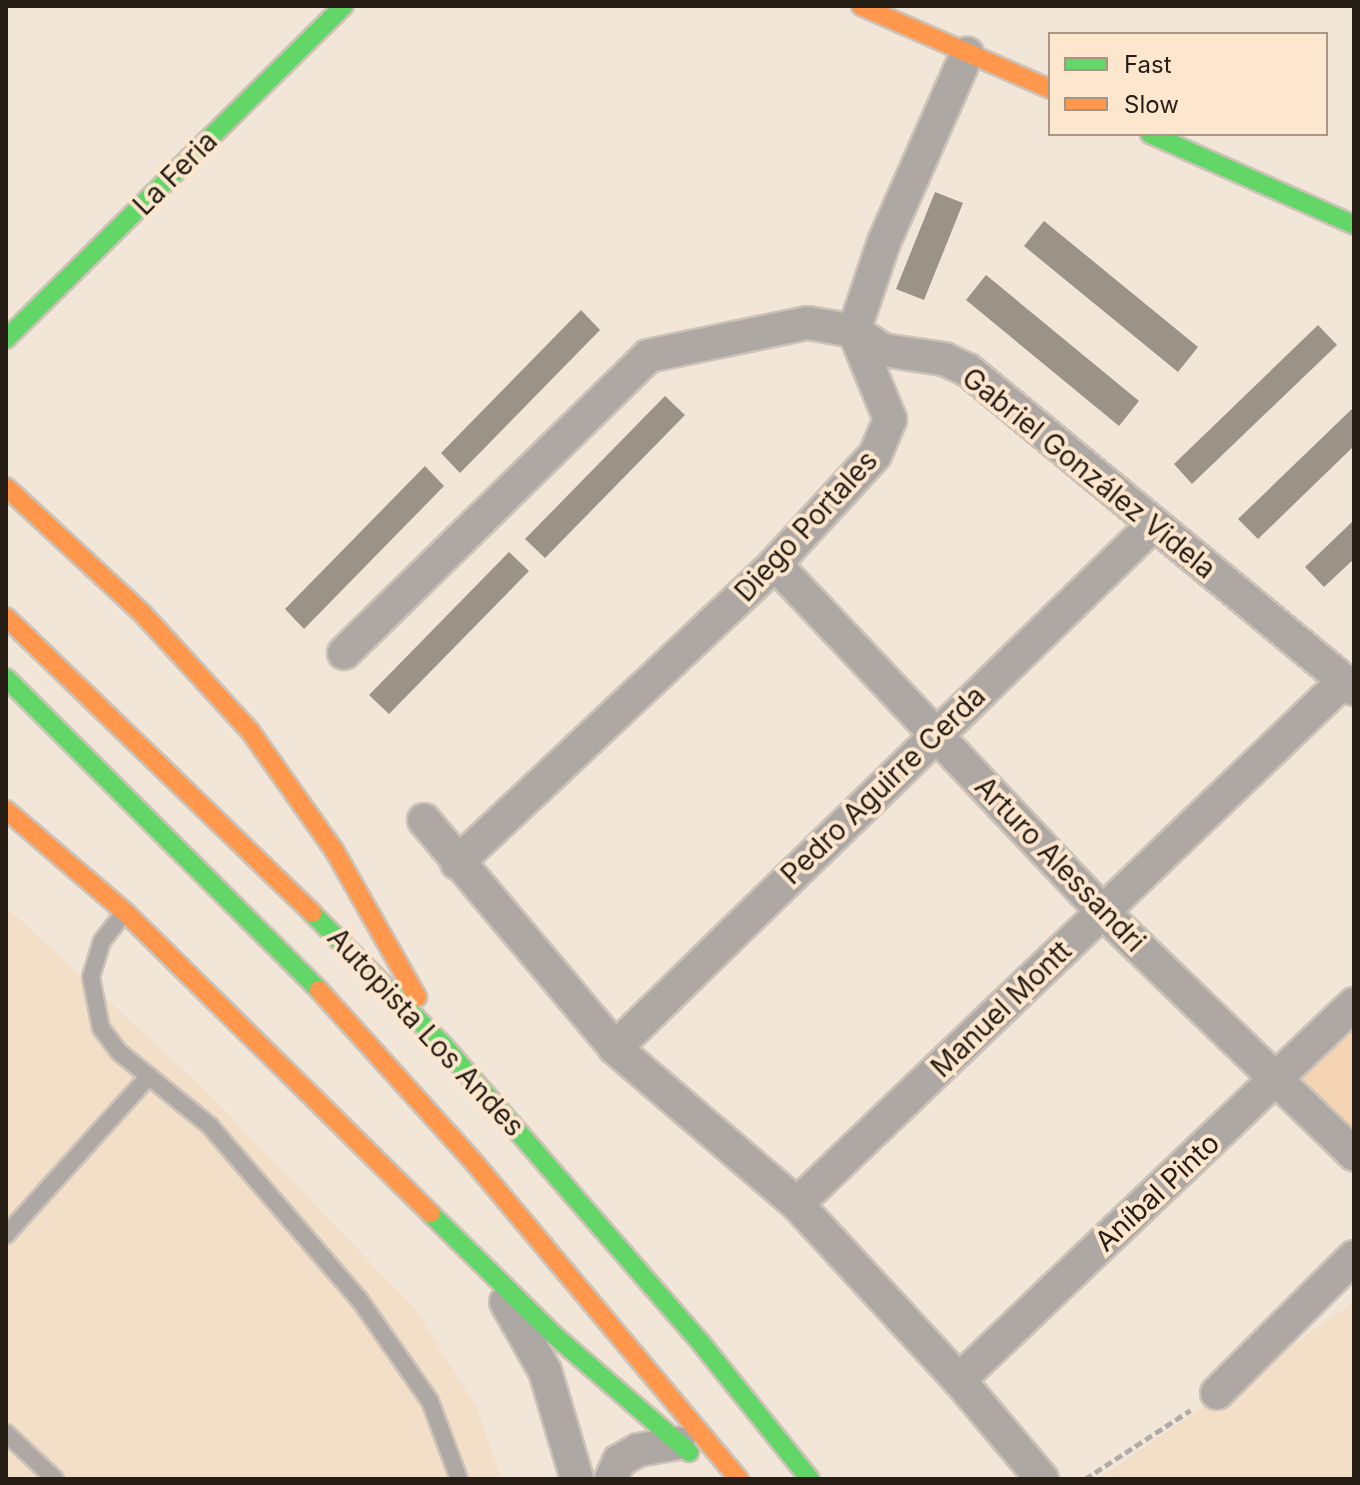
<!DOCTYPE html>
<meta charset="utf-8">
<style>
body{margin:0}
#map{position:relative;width:1360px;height:1485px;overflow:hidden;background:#f2e6d8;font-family:Inter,sans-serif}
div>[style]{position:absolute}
.built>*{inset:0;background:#f3dec8}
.green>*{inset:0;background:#f4d4b3}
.building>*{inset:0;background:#9b9288}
.path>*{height:5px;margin-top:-2.5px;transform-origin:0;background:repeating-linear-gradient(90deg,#b2aca6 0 8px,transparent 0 12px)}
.roads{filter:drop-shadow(2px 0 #ccc2b7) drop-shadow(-2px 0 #ccc2b7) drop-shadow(0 2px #ccc2b7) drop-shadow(0 -2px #ccc2b7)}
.lane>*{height:16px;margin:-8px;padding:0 8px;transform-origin:8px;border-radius:8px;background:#ada8a3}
.street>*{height:32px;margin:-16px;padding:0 16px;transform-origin:16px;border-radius:16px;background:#ada8a3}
.fast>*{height:18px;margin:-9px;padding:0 9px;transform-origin:9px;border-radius:9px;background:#63d668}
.slow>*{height:18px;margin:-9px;padding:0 9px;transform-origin:9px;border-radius:9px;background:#ff974d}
span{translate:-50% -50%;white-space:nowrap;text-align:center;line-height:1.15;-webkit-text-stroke:8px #fde6ce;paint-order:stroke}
.street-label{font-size:28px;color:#261e15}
.frame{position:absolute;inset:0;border:8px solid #261e15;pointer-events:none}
.legend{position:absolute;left:1048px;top:32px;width:280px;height:104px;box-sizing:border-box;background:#fde6ce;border:2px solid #a79684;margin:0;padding:10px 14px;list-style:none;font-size:24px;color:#261e15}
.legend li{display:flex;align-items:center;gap:16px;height:40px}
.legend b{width:40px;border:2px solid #a79684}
</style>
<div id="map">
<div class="built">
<div style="clip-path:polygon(6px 907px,199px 1084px,415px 1309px,476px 1406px,502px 1479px,6px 1479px)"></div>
<div style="clip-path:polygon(1354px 1302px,1354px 1479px,1098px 1479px)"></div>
</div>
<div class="green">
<div style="clip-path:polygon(1354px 1017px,1354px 1142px,1291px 1077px)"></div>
</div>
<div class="building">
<div style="clip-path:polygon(935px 192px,963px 203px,924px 300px,896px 289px)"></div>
<div style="clip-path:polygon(1044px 221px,1198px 347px,1178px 372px,1024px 246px)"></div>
<div style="clip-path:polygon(986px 275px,1139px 401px,1119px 426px,966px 300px)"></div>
<div style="clip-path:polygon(581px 310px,600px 330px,460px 473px,441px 453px)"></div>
<div style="clip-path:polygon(1318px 325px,1337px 345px,1192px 484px,1174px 464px)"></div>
<div style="clip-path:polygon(665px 396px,685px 415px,545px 558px,525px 539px)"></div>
<div style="clip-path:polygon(1354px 407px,1354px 446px,1258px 539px,1238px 519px)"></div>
<div style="clip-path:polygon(425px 466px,444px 486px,304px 629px,285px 609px)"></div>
<div style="clip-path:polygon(1354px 520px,1354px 559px,1324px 587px,1305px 567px)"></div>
<div style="clip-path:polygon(509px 552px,529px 571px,389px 714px,369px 695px)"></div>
</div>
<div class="path">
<div style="left:1085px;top:1479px;width:126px;rotate:-33.1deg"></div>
</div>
<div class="roads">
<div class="lane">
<div style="left:124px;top:913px;width:36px;rotate:128deg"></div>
<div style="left:102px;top:941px;width:38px;rotate:107deg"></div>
<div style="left:91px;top:977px;width:52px;rotate:78.9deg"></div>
<div style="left:101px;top:1028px;width:30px;rotate:53deg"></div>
<div style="left:119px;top:1052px;width:117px;rotate:39.1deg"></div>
<div style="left:210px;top:1126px;width:228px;rotate:49.3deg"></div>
<div style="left:359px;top:1299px;width:124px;rotate:55.2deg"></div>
<div style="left:430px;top:1401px;width:83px;rotate:69.6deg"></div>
<div style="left:6px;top:1235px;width:214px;rotate:-48deg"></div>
<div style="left:6px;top:1433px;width:67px;rotate:43.2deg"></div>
</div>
<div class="street">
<div style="left:775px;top:564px;width:478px;rotate:46.7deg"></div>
<div style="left:1103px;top:912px;width:349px;rotate:44deg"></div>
<div style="left:344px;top:653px;width:425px;rotate:-44.3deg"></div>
<div style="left:648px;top:356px;width:163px;rotate:-11.7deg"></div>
<div style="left:808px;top:323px;width:47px;rotate:9.9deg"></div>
<div style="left:854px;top:331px;width:35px;rotate:33deg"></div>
<div style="left:883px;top:350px;width:62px;rotate:8.4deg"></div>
<div style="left:944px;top:359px;width:26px;rotate:25deg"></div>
<div style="left:968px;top:370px;width:501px;rotate:39.57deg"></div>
<div style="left:424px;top:820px;width:297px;rotate:50deg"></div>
<div style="left:615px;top:1048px;width:240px;rotate:40.6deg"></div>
<div style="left:797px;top:1204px;width:239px;rotate:47.4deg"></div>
<div style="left:959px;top:1380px;width:129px;rotate:50deg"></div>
<div style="left:457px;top:863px;width:436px;rotate:-43.2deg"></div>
<div style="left:775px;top:564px;width:148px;rotate:-47.5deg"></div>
<div style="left:875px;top:455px;width:39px;rotate:-67deg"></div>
<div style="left:890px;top:419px;width:95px;rotate:-112.2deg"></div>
<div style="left:854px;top:331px;width:94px;rotate:-71.4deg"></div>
<div style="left:884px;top:242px;width:206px;rotate:-66.2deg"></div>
<div style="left:615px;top:1048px;width:750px;rotate:-44.19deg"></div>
<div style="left:797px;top:1204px;width:757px;rotate:-43.72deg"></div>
<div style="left:506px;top:1302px;width:79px;rotate:60.5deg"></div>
<div style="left:545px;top:1371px;width:113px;rotate:73.5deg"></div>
<div style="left:959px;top:1380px;width:545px;rotate:-43.59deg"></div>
<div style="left:1217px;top:1393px;width:193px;rotate:-44.8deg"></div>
<div style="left:611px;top:1479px;width:20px;rotate:-66deg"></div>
<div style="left:619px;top:1461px;width:22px;rotate:-30deg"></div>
<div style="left:638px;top:1450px;width:41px;rotate:-9.9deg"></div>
</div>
<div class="fast">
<div style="left:1150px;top:134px;width:223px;rotate:24deg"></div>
<div style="left:6px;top:339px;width:474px;rotate:-44.6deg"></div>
<div style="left:6px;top:678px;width:442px;rotate:44.9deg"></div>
<div style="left:312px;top:913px;width:186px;rotate:45.2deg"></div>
<div style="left:443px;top:1045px;width:394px;rotate:49.1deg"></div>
<div style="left:701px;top:1343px;width:174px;rotate:51.3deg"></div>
<div style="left:430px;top:1213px;width:174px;rotate:44.5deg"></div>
<div style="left:554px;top:1335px;width:179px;rotate:40.9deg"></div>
</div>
<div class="slow">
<div style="left:861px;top:6px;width:206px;rotate:23.7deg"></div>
<div style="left:6px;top:487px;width:185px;rotate:42.8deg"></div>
<div style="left:142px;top:613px;width:160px;rotate:47.5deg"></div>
<div style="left:250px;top:731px;width:146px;rotate:54.8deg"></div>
<div style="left:334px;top:850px;width:169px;rotate:60.5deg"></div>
<div style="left:6px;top:617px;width:426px;rotate:44deg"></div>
<div style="left:6px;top:810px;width:157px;rotate:40.6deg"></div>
<div style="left:125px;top:912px;width:429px;rotate:44.6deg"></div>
<div style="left:319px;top:990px;width:229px;rotate:48deg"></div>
<div style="left:472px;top:1160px;width:416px;rotate:50.1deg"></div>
</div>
</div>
<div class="street-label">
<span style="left:175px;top:173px;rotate:-45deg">La Feria</span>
<span style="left:1089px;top:473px;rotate:39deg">Gabriel González Videla</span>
<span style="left:806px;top:526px;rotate:-47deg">Diego Portales</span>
<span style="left:883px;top:785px;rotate:-44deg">Pedro Aguirre Cerda</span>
<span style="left:1060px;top:864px;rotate:46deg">Arturo Alessandri</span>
<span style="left:1001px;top:1009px;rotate:-44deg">Manuel Montt</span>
<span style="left:426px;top:1032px;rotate:47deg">Autopista Los Andes</span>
<span style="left:1157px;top:1192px;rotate:-43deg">Aníbal Pinto</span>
</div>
<div class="frame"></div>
<ul class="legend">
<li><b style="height:10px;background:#63d668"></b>Fast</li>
<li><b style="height:10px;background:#ff974d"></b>Slow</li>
</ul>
</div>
